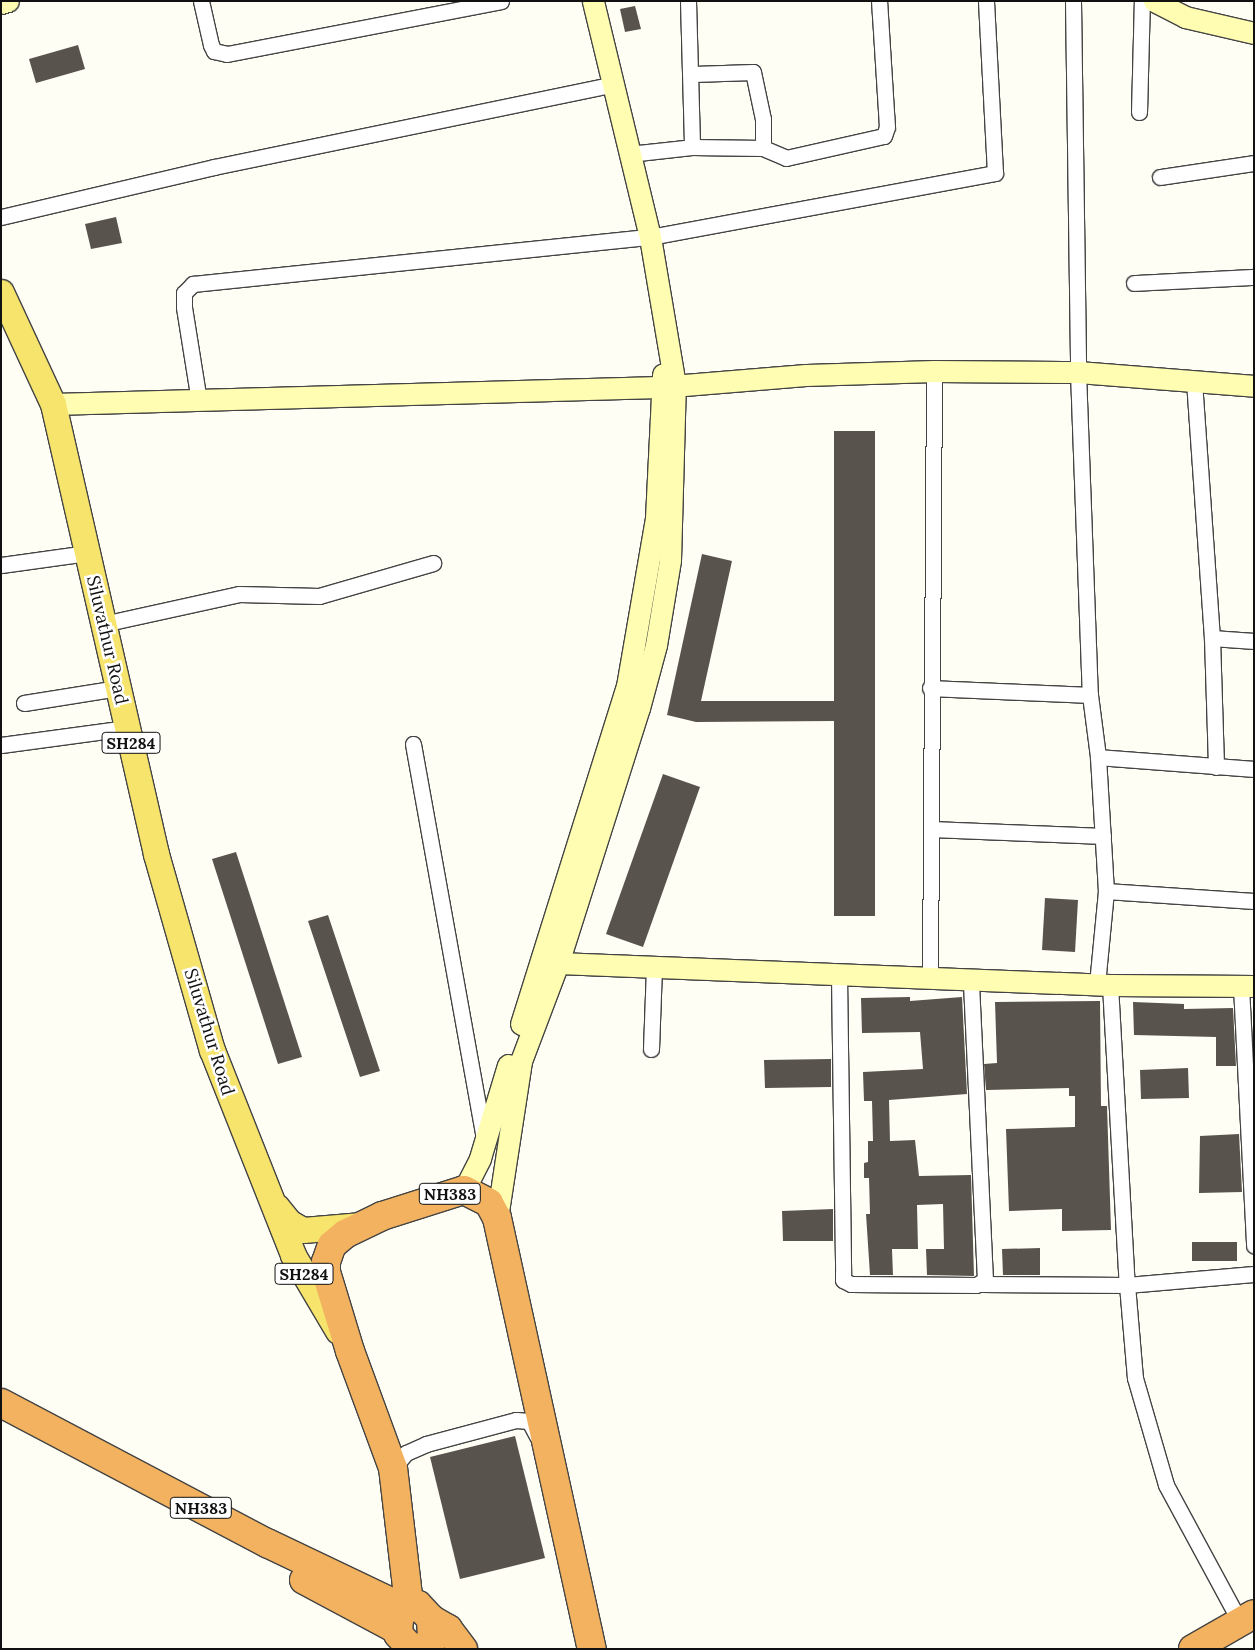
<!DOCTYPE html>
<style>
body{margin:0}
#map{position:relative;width:1255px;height:1650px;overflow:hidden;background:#fffef4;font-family:Lora,serif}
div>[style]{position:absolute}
.building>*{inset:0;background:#59534d}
.roads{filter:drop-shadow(1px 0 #444) drop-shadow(-1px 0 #444) drop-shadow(0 1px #444) drop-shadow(0 -1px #444)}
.street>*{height:15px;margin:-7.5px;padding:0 7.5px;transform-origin:7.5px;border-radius:7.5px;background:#fff}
.secondary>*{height:21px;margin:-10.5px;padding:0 10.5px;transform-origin:10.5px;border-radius:10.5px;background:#fefdb1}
.primary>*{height:25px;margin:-12.5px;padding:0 12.5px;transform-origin:12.5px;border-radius:12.5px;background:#f7e46d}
.highway>*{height:28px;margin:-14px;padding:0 14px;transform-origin:14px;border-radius:14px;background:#f2b25f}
span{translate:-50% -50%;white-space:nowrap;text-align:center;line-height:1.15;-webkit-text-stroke:5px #fff;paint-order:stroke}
.shield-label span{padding:1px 4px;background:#fff;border:1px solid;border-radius:4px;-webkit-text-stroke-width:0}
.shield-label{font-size:16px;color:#111;font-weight:700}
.street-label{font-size:18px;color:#111}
.frame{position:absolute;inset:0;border:2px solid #111;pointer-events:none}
</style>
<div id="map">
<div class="building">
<div style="clip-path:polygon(635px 6px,641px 29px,625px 32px,620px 9px)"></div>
<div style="clip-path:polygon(78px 45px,85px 69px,36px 83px,29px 59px)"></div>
<div style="clip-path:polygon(116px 217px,122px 243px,91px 249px,85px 224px)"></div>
<div style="clip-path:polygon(834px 431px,875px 431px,875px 916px,834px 916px,834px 721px,696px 722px,667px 715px,702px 554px,732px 561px,701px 701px,834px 701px)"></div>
<div style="clip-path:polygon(663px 774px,700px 787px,643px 947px,606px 934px)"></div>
<div style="clip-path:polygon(236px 852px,302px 1057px,278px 1064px,212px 859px)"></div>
<div style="clip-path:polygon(1045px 898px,1078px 900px,1075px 952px,1042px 950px)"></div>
<div style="clip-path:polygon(328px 915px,380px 1071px,360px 1077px,308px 921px)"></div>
<div style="clip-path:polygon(910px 997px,910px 1001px,962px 997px,967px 1094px,889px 1100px,890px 1141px,915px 1140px,919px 1176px,971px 1175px,974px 1276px,927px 1275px,926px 1249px,944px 1249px,943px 1204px,917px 1205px,918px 1249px,892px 1249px,893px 1275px,870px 1275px,866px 1214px,870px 1214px,869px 1178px,864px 1178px,864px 1163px,868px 1162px,868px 1141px,873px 1141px,872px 1101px,864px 1101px,863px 1072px,923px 1069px,920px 1032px,862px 1033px,861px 998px)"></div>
<div style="clip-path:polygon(1100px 1001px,1101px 1106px,1107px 1106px,1111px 1230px,1062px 1231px,1062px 1209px,1009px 1211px,1006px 1129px,1075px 1127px,1075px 1096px,1069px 1096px,1069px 1088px,986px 1090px,984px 1064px,997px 1063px,995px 1002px)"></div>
<div style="clip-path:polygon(1133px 1002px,1184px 1004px,1184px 1009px,1233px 1008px,1236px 1066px,1216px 1066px,1216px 1037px,1134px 1035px)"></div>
<div style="clip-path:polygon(831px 1059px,831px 1087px,765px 1088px,764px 1060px)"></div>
<div style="clip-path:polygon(1188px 1068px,1189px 1098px,1141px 1099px,1140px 1070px)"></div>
<div style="clip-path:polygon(1239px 1134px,1242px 1192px,1199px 1193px,1200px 1136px)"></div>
<div style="clip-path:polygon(833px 1209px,833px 1241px,783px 1241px,782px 1211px)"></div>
<div style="clip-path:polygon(1192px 1242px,1237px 1242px,1237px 1261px,1192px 1261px)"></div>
<div style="clip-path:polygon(1040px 1248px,1040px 1275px,1003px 1275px,1002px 1249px)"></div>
<div style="clip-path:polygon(515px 1436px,545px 1558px,460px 1579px,430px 1457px)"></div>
</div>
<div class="roads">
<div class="street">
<div style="left:201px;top:1px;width:45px;rotate:77.2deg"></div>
<div style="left:211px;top:45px;width:7px;rotate:63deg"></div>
<div style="left:214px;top:51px;width:13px;rotate:13deg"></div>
<div style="left:227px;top:54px;width:279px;rotate:-10.9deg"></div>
<div style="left:688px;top:1px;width:146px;rotate:88.4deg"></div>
<div style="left:1073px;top:1px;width:371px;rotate:89.2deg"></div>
<div style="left:1078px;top:372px;width:323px;rotate:87.9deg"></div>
<div style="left:1090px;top:695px;width:63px;rotate:82.6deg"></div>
<div style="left:1098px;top:757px;width:134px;rotate:86.6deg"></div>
<div style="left:1106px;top:891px;width:93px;rotate:95.5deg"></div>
<div style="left:693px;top:74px;width:60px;rotate:-1.9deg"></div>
<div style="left:753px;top:72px;width:48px;rotate:78deg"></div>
<div style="left:763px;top:119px;width:29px;rotate:90deg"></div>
<div style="left:1139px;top:112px;width:111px;rotate:-88.5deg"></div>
<div style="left:629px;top:154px;width:63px;rotate:-6.3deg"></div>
<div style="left:692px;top:147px;width:71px;rotate:0.8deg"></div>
<div style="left:763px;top:148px;width:25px;rotate:23deg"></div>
<div style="left:786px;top:158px;width:100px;rotate:-12.7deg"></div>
<div style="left:884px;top:136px;width:9px;rotate:-72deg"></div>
<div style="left:887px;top:127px;width:126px;rotate:-93.6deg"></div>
<div style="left:1160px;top:177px;width:95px;rotate:-8.5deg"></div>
<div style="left:1px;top:217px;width:219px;rotate:-13.2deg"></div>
<div style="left:214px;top:167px;width:405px;rotate:-11.7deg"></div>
<div style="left:1134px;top:283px;width:120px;rotate:-2.9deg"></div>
<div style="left:1194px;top:381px;width:258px;rotate:86deg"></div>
<div style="left:1212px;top:638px;width:129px;rotate:88.2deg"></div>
<div style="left:199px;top:401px;width:95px;rotate:-99.1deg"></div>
<div style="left:184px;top:307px;width:14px;rotate:-90deg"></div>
<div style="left:184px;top:293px;width:13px;rotate:-45deg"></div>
<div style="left:193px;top:284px;width:459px;rotate:-5.9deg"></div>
<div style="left:650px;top:237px;width:351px;rotate:-10.5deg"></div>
<div style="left:995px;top:173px;width:172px;rotate:-93deg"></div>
<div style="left:1px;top:565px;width:87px;rotate:-7.9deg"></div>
<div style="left:103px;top:624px;width:139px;rotate:-12.4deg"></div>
<div style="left:239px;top:594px;width:80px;rotate:1.4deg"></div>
<div style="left:319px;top:596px;width:119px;rotate:-16.1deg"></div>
<div style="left:1212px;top:638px;width:42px;rotate:4.1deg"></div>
<div style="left:930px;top:688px;width:160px;rotate:2.5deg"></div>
<div style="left:24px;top:703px;width:95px;rotate:-9.1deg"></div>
<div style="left:413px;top:744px;width:402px;rotate:79.8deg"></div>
<div style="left:1px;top:745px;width:127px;rotate:-7.7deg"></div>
<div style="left:1098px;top:757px;width:156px;rotate:4.4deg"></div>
<div style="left:932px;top:829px;width:171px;rotate:2.3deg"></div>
<div style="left:1106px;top:891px;width:148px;rotate:3.9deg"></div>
<div style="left:839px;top:975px;width:299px;rotate:89.2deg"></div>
<div style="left:843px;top:1274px;width:6px;rotate:90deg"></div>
<div style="left:843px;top:1280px;width:9px;rotate:27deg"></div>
<div style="left:851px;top:1284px;width:125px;rotate:0.5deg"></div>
<div style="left:976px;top:1285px;width:10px;rotate:-29deg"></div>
<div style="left:985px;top:1280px;width:300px;rotate:-92.7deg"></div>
<div style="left:930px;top:978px;width:607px;rotate:-89.62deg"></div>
<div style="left:1110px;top:985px;width:300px;rotate:86.8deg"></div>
<div style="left:1127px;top:1285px;width:127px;rotate:-5deg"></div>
<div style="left:1241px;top:986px;width:260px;rotate:87.1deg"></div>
<div style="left:651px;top:1049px;width:82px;rotate:-87.9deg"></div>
<div style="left:981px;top:1284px;width:146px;rotate:0.4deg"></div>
<div style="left:1127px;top:1285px;width:93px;rotate:85.1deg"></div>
<div style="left:1135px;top:1378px;width:111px;rotate:73.8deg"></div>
<div style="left:1166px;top:1485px;width:156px;rotate:61.6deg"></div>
<div style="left:393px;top:1468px;width:20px;rotate:-49deg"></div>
<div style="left:406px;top:1453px;width:22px;rotate:-24deg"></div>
<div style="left:426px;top:1444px;width:93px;rotate:-14.9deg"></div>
<div style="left:516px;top:1420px;width:13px;rotate:4deg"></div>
<div style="left:529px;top:1421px;width:17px;rotate:62deg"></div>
</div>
<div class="secondary">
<div style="left:1154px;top:1px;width:35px;rotate:27deg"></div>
<div style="left:1185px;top:17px;width:71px;rotate:13.1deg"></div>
<div style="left:1px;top:3px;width:7px;rotate:-16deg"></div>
<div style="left:53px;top:404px;width:607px;rotate:-1.6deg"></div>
<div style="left:660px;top:387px;width:146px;rotate:-4.7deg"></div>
<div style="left:806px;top:375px;width:128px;rotate:-1.8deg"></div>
<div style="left:934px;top:371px;width:144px;rotate:0.4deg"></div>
<div style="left:1078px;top:372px;width:177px;rotate:4.5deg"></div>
<div style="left:558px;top:963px;width:552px;rotate:2.28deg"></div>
<div style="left:1110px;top:985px;width:144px;rotate:0.4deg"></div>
<div style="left:521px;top:1024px;width:354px;rotate:-72.6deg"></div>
<div style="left:627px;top:686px;width:170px;rotate:-80.2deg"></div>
<div style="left:656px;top:518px;width:144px;rotate:-87.2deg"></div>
<div style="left:464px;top:1190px;width:36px;rotate:-63deg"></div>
<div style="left:480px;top:1158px;width:97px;rotate:-73.2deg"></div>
<div style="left:497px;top:1218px;width:159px;rotate:-81.3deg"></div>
<div style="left:521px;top:1061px;width:105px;rotate:-69.3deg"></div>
<div style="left:558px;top:963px;width:268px;rotate:-72.4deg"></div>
<div style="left:639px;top:708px;width:65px;rotate:-74.9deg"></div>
<div style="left:656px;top:645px;width:86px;rotate:-80.6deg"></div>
<div style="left:670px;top:560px;width:175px;rotate:-88.4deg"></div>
<div style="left:675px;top:385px;width:150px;rotate:-99.6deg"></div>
<div style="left:650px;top:237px;width:243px;rotate:-103.6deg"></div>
</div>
<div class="primary">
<div style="left:1px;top:292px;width:123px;rotate:65.1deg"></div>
<div style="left:53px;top:404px;width:462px;rotate:77.1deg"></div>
<div style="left:156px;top:854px;width:204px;rotate:74.1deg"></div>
<div style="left:212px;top:1050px;width:220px;rotate:68.4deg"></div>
<div style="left:293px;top:1255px;width:88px;rotate:59.4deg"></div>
<div style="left:277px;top:1207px;width:19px;rotate:51deg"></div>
<div style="left:289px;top:1222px;width:16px;rotate:30deg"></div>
<div style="left:303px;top:1230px;width:59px;rotate:-4.8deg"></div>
</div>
<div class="highway">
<div style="left:1px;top:1403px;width:301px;rotate:27.8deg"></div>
<div style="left:267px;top:1543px;width:151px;rotate:25.5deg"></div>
<div style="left:304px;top:1580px;width:106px;rotate:28deg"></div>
<div style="left:409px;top:1604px;width:137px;rotate:-96.7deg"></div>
<div style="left:393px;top:1468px;width:125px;rotate:-110.2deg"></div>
<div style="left:350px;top:1351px;width:83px;rotate:-106.9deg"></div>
<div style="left:326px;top:1272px;width:10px;rotate:-90deg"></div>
<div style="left:326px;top:1262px;width:18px;rotate:-71deg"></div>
<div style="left:332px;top:1245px;width:17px;rotate:-40deg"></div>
<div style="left:345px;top:1234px;width:41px;rotate:-25.9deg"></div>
<div style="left:382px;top:1216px;width:86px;rotate:-17.6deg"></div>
<div style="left:464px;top:1190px;width:28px;rotate:27deg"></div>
<div style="left:489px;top:1203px;width:17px;rotate:62deg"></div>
<div style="left:497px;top:1218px;width:441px;rotate:77.6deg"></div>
<div style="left:409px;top:1604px;width:9px;rotate:6deg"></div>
<div style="left:418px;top:1605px;width:19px;rotate:47deg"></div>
<div style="left:431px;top:1619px;width:21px;rotate:87deg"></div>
<div style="left:432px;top:1640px;width:8px;rotate:120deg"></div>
<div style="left:428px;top:1647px;width:17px;rotate:177deg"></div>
<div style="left:411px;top:1648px;width:19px;rotate:-133deg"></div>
<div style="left:398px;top:1634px;width:16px;rotate:-86deg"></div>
<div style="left:399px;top:1618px;width:17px;rotate:-54deg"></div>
<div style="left:431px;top:1619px;width:20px;rotate:30deg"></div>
<div style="left:448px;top:1629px;width:25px;rotate:53deg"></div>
<div style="left:1193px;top:1649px;width:70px;rotate:-29.8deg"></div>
</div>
</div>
<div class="shield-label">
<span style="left:131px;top:743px">SH284</span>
<span style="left:450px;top:1194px">NH383</span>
<span style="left:304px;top:1274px">SH284</span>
<span style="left:201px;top:1508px">NH383</span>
</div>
<div class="street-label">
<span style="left:107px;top:640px;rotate:77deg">Siluvathur Road</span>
<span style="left:209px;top:1032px;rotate:73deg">Siluvathur Road</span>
</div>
<div class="frame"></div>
</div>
